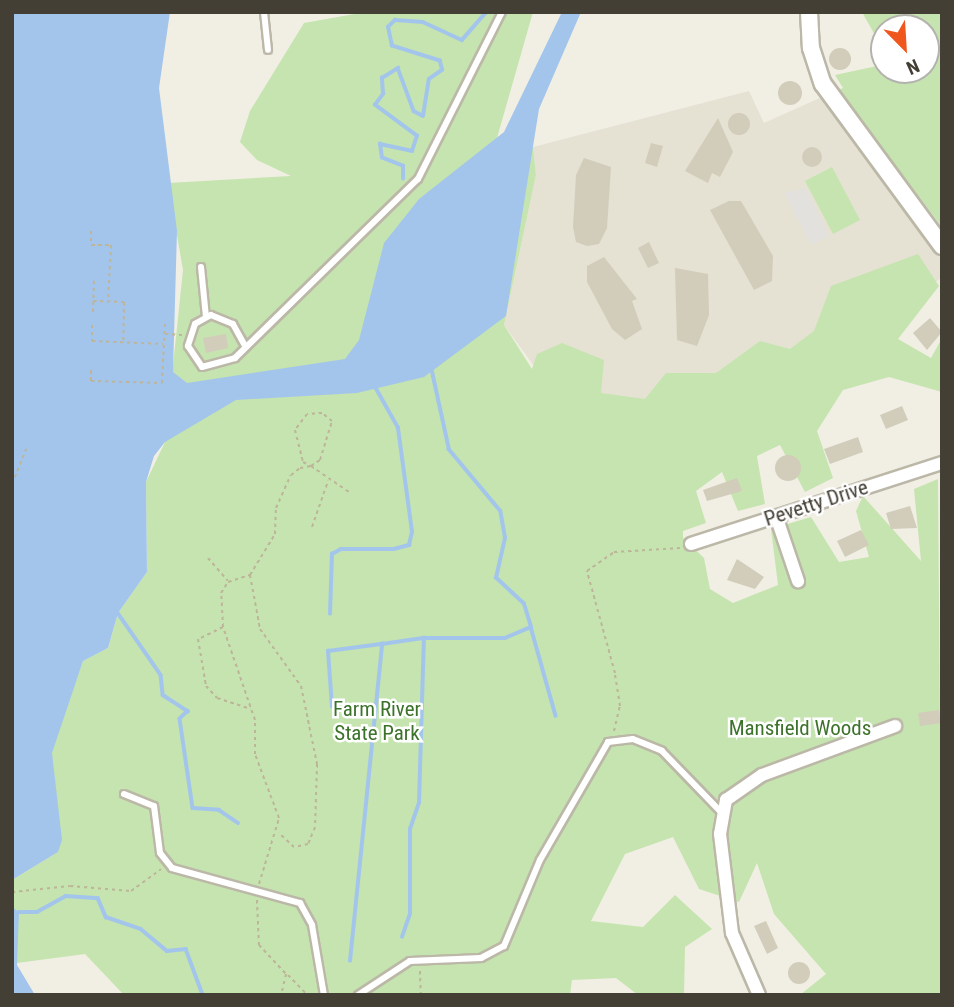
<!DOCTYPE html>
<style>
body{margin:0}
#map{position:relative;width:954px;height:1007px;overflow:hidden;background:#f1efe4;font-family:"Roboto Condensed",sans-serif}
div>[style]{position:absolute}
.residential>*{inset:0;background:#e5e2d3}
.green>*{inset:0;background:#c5e4af}
.parking>*{inset:0;background:#e2e1dd}
.water>*{inset:0;background:#a3c5ec}
.stream>*{height:3.5px;margin:-1.75px;padding:0 1.75px;transform-origin:1.75px;border-radius:1.75px;background:#a3c5ec}
.building>*{inset:0;background:#d2ccba}
.round{border-radius:50%}
.path>*{height:2px;margin-top:-1px;transform-origin:0;background:repeating-linear-gradient(90deg,#bdb599 0 3.5px,transparent 0 7px)}
.roads{filter:drop-shadow(2px 0 #bcb8a8) drop-shadow(-2px 0 #bcb8a8) drop-shadow(0 2px #bcb8a8) drop-shadow(0 -2px #bcb8a8)}
.service>*{height:6px;margin:-3px;padding:0 3px;transform-origin:3px;border-radius:3px;background:#fff}
.minor>*{height:12px;margin:-6px;padding:0 6px;transform-origin:6px;border-radius:6px;background:#fff}
.tertiary>*{height:16px;margin:-8px;padding:0 8px;transform-origin:8px;border-radius:8px;background:#fff}
span{translate:-50% -50%;white-space:nowrap;text-align:center;line-height:1.15;-webkit-text-stroke:5px #fff;paint-order:stroke}
.street-label{font-size:21px;color:#433f35}
.park-label{font-size:21px;color:#3d722b}
.frame{position:absolute;inset:0;border:14px solid #433f35;pointer-events:none}
.north{position:absolute;left:870px;top:14px;width:70px;height:70px;box-sizing:border-box;background:#fff;border:2px solid #b4b2ae;border-radius:50%;rotate:156deg;font-size:19px;font-weight:700;line-height:28px;text-align:center;color:#433f35}
.north::after{content:'';display:block;margin:auto;width:24px;height:32px;background:#f0571d;clip-path:polygon(50% 0,100% 100%,50% 72%,0 100%)}
</style>
<div id="map">
<div class="residential">
<div style="clip-path:polygon(749px 91px,764px 123px,822px 97px,942px 258px,942px 277px,912px 302px,674px 424px,545px 381px,504px 325px,536px 175px,533px 147px)"></div>
</div>
<div class="green">
<div style="clip-path:polygon(366px 12px,533px 12px,497px 138px,533px 147px,536px 175px,504px 325px,532px 369px,537px 354px,562px 343px,604px 360px,601px 393px,645px 399px,666px 373px,716px 373px,760px 341px,790px 349px,814px 331px,831px 286px,918px 254px,939px 286px,898px 339px,931px 358px,942px 338px,942px 392px,889px 377px,843px 390px,817px 431px,833px 478px,805px 492px,780px 445px,757px 456px,765px 504px,738px 511px,722px 472px,696px 491px,706px 523px,683px 531px,683px 538px,704px 558px,710px 589px,733px 603px,778px 585px,771px 529px,811px 517px,839px 562px,869px 557px,856px 511px,863px 496px,921px 561px,914px 489px,938px 479px,942px 995px,800px 995px,826px 974px,774px 914px,757px 863px,739px 902px,699px 889px,673px 837px,625px 854px,591px 921px,643px 927px,675px 895px,712px 929px,685px 947px,684px 995px,638px 995px,616px 978px,572px 980px,570px 995px,124px 995px,85px 954px,17px 963px,12px 880px,58px 852px,50px 752px,83px 661px,108px 648px,118px 613px,147px 572px,146px 482px,165px 442px,183px 270px,168px 183px,291px 176px,257px 160px,240px 142px,250px 111px,304px 23px)"></div>
<div style="clip-path:polygon(evenodd,862px 12px,942px 12px,942px 227px,838px 90px,843px 88px,835px 75px,877px 66px,876px 37px,862px 12px,884px 28px,926px 28px,926px 70px,884px 70px,884px 28px)"></div>
<div style="clip-path:polygon(832px 167px,860px 220px,833px 234px,805px 181px)"></div>
</div>
<div class="parking">
<div style="clip-path:polygon(806px 188px,829px 236px,811px 245px,784px 193px)"></div>
</div>
<div class="water">
<div style="clip-path:polygon(12px 12px,170px 12px,159px 88px,177px 231px,173px 372px,187px 383px,345px 359px,359px 340px,384px 243px,419px 199px,504px 132px,562px 12px,581px 12px,539px 109px,506px 316px,424px 377px,357px 393px,236px 400px,165px 442px,154px 456px,146px 482px,147px 572px,118px 613px,108px 648px,83px 661px,52px 753px,62px 840px,58px 852px,12px 880px)"></div>
<div style="clip-path:polygon(12px 907px,19px 912px,17px 965px,35px 995px,12px 995px)"></div>
</div>
<div class="stream">
<div style="left:403px;top:179px;width:13px;rotate:-90deg"></div>
<div style="left:403px;top:166px;width:22px;rotate:-159deg"></div>
<div style="left:382px;top:158px;width:14px;rotate:-98deg"></div>
<div style="left:380px;top:144px;width:33px;rotate:12deg"></div>
<div style="left:412px;top:151px;width:16px;rotate:-72deg"></div>
<div style="left:417px;top:136px;width:52px;rotate:-143.6deg"></div>
<div style="left:375px;top:105px;width:14px;rotate:-54deg"></div>
<div style="left:383px;top:94px;width:16px;rotate:-94deg"></div>
<div style="left:382px;top:78px;width:19px;rotate:-32deg"></div>
<div style="left:398px;top:68px;width:46px;rotate:69.6deg"></div>
<div style="left:414px;top:111px;width:10px;rotate:29deg"></div>
<div style="left:423px;top:116px;width:37px;rotate:-81deg"></div>
<div style="left:429px;top:79px;width:16px;rotate:-35deg"></div>
<div style="left:442px;top:70px;width:9px;rotate:-103deg"></div>
<div style="left:440px;top:61px;width:50px;rotate:-162.6deg"></div>
<div style="left:392px;top:46px;width:19px;rotate:-102deg"></div>
<div style="left:388px;top:27px;width:10px;rotate:-45deg"></div>
<div style="left:395px;top:20px;width:28px;rotate:4deg"></div>
<div style="left:423px;top:22px;width:43px;rotate:24.8deg"></div>
<div style="left:462px;top:40px;width:37px;rotate:-49deg"></div>
<div style="left:118px;top:613px;width:75px;rotate:55.3deg"></div>
<div style="left:161px;top:675px;width:20px;rotate:84deg"></div>
<div style="left:163px;top:695px;width:30px;rotate:33deg"></div>
<div style="left:188px;top:711px;width:11px;rotate:135deg"></div>
<div style="left:180px;top:719px;width:90px;rotate:81.7deg"></div>
<div style="left:193px;top:808px;width:26px;rotate:4deg"></div>
<div style="left:219px;top:810px;width:23px;rotate:34deg"></div>
<div style="left:330px;top:614px;width:60px;rotate:-88.1deg"></div>
<div style="left:332px;top:554px;width:10px;rotate:-29deg"></div>
<div style="left:341px;top:549px;width:53px"></div>
<div style="left:394px;top:549px;width:16px;rotate:-15deg"></div>
<div style="left:409px;top:545px;width:13px;rotate:-77deg"></div>
<div style="left:412px;top:532px;width:105px;rotate:-97.7deg"></div>
<div style="left:398px;top:428px;width:45px;rotate:-119.4deg"></div>
<div style="left:531px;top:627px;width:92px;rotate:74.3deg"></div>
<div style="left:332px;top:707px;width:56px;rotate:-94.1deg"></div>
<div style="left:328px;top:651px;width:53px;rotate:-7.5deg"></div>
<div style="left:19px;top:912px;width:18px"></div>
<div style="left:37px;top:912px;width:33px;rotate:-29deg"></div>
<div style="left:66px;top:896px;width:32px;rotate:4deg"></div>
<div style="left:98px;top:898px;width:21px;rotate:67deg"></div>
<div style="left:106px;top:917px;width:37px;rotate:19deg"></div>
<div style="left:141px;top:929px;width:34px;rotate:40deg"></div>
<div style="left:167px;top:951px;width:19px;rotate:-6deg"></div>
<div style="left:186px;top:949px;width:49px;rotate:69.7deg"></div>
<div style="left:402px;top:937px;width:24px;rotate:-71deg"></div>
<div style="left:410px;top:914px;width:85px;rotate:-90deg"></div>
<div style="left:410px;top:829px;width:28px;rotate:-71deg"></div>
<div style="left:419px;top:803px;width:165px;rotate:-88.3deg"></div>
<div style="left:424px;top:638px;width:81px"></div>
<div style="left:505px;top:638px;width:28px;rotate:-23deg"></div>
<div style="left:531px;top:627px;width:24px;rotate:-107deg"></div>
<div style="left:524px;top:604px;width:38px;rotate:-137deg"></div>
<div style="left:496px;top:578px;width:41px;rotate:-77.3deg"></div>
<div style="left:505px;top:538px;width:27px;rotate:-100deg"></div>
<div style="left:500px;top:511px;width:80px;rotate:-129.9deg"></div>
<div style="left:449px;top:450px;width:80px;rotate:-102.3deg"></div>
<div style="left:350px;top:961px;width:319px;rotate:-84.2deg"></div>
<div style="left:382px;top:644px;width:41px;rotate:-8.3deg"></div>
</div>
<div class="building">
<div class="round" style="left:829px;top:48px;width:22px;height:22px"></div>
<div class="round" style="left:778px;top:81px;width:24px;height:24px"></div>
<div class="round" style="left:728px;top:113px;width:22px;height:22px"></div>
<div style="clip-path:polygon(718px 118px,733px 152px,720px 177px,712px 173px,708px 183px,685px 171px)"></div>
<div style="clip-path:polygon(651px 143px,663px 146px,657px 167px,645px 163px)"></div>
<div class="round" style="left:802px;top:147px;width:20px;height:20px"></div>
<div style="clip-path:polygon(584px 158px,611px 167px,607px 228px,599px 244px,587px 246px,576px 242px,573px 227px,576px 175px)"></div>
<div style="clip-path:polygon(729px 201px,741px 201px,773px 256px,772px 281px,754px 290px,710px 210px)"></div>
<div style="clip-path:polygon(649px 242px,659px 263px,648px 268px,638px 248px)"></div>
<div style="clip-path:polygon(604px 257px,637px 299px,632px 301px,642px 329px,625px 340px,612px 329px,587px 282px,587px 266px)"></div>
<div style="clip-path:polygon(675px 268px,708px 274px,709px 315px,697px 346px,677px 340px)"></div>
<div style="clip-path:polygon(930px 318px,942px 332px,927px 350px,913px 333px)"></div>
<div style="clip-path:polygon(226px 334px,228px 348px,206px 353px,203px 338px)"></div>
<div style="clip-path:polygon(902px 406px,908px 420px,886px 429px,880px 415px)"></div>
<div style="clip-path:polygon(858px 437px,863px 452px,830px 464px,824px 449px)"></div>
<div class="round" style="left:775px;top:455px;width:26px;height:26px"></div>
<div style="clip-path:polygon(737px 478px,742px 491px,707px 501px,703px 490px)"></div>
<div style="clip-path:polygon(910px 506px,917px 528px,891px 529px,886px 513px)"></div>
<div style="clip-path:polygon(861px 530px,869px 545px,845px 557px,837px 541px)"></div>
<div style="clip-path:polygon(737px 559px,764px 577px,755px 589px,727px 580px)"></div>
<div style="clip-path:polygon(939px 710px,941px 723px,920px 726px,918px 713px)"></div>
<div style="clip-path:polygon(766px 921px,778px 948px,767px 954px,754px 926px)"></div>
<div class="round" style="left:788px;top:962px;width:22px;height:22px"></div>
</div>
<div class="path">
<div style="left:91px;top:231px;width:14px;rotate:90deg"></div>
<div style="left:91px;top:245px;width:20px"></div>
<div style="left:111px;top:245px;width:56px;rotate:93.1deg"></div>
<div style="left:93px;top:301px;width:31px;rotate:2deg"></div>
<div style="left:124px;top:302px;width:39px;rotate:91deg"></div>
<div style="left:93px;top:312px;width:35px;rotate:-88deg"></div>
<div style="left:92px;top:325px;width:16px;rotate:90deg"></div>
<div style="left:92px;top:341px;width:71px;rotate:2.4deg"></div>
<div style="left:165px;top:334px;width:17px;rotate:3deg"></div>
<div style="left:91px;top:370px;width:11px;rotate:90deg"></div>
<div style="left:91px;top:381px;width:71px;rotate:1.6deg"></div>
<div style="left:162px;top:383px;width:62px;rotate:-87.2deg"></div>
<div style="left:12px;top:484px;width:38px;rotate:-68deg"></div>
<div style="left:312px;top:527px;width:49px;rotate:-70.8deg"></div>
<div style="left:208px;top:558px;width:30px;rotate:49deg"></div>
<div style="left:250px;top:575px;width:55px;rotate:79.5deg"></div>
<div style="left:260px;top:629px;width:70px;rotate:54.3deg"></div>
<div style="left:301px;top:686px;width:80px;rotate:78.4deg"></div>
<div style="left:317px;top:764px;width:63px;rotate:91.8deg"></div>
<div style="left:315px;top:827px;width:18px;rotate:112deg"></div>
<div style="left:308px;top:844px;width:14px;rotate:168deg"></div>
<div style="left:294px;top:847px;width:21px;rotate:-137deg"></div>
<div style="left:223px;top:627px;width:28px;rotate:154deg"></div>
<div style="left:198px;top:639px;width:48px;rotate:80.3deg"></div>
<div style="left:206px;top:686px;width:16px;rotate:47deg"></div>
<div style="left:217px;top:698px;width:35px;rotate:18deg"></div>
<div style="left:614px;top:731px;width:26px;rotate:-77deg"></div>
<div style="left:620px;top:706px;width:33px;rotate:-99deg"></div>
<div style="left:615px;top:673px;width:106px;rotate:-105.4deg"></div>
<div style="left:587px;top:571px;width:33px;rotate:-35deg"></div>
<div style="left:614px;top:552px;width:66px;rotate:-3.5deg"></div>
<div style="left:259px;top:884px;width:69px;rotate:-73.1deg"></div>
<div style="left:279px;top:818px;width:68px;rotate:-110.6deg"></div>
<div style="left:255px;top:754px;width:34px;rotate:-90deg"></div>
<div style="left:255px;top:720px;width:98px;rotate:-109deg"></div>
<div style="left:223px;top:627px;width:34px;rotate:-93deg"></div>
<div style="left:221px;top:593px;width:13px;rotate:-58deg"></div>
<div style="left:228px;top:582px;width:23px;rotate:-18deg"></div>
<div style="left:250px;top:575px;width:48px;rotate:-58.6deg"></div>
<div style="left:275px;top:534px;width:26px;rotate:-88deg"></div>
<div style="left:276px;top:508px;width:36px;rotate:-66deg"></div>
<div style="left:291px;top:475px;width:11px;rotate:-38deg"></div>
<div style="left:300px;top:468px;width:11px;rotate:-10deg"></div>
<div style="left:311px;top:466px;width:11px;rotate:-34deg"></div>
<div style="left:320px;top:460px;width:41px;rotate:-72.9deg"></div>
<div style="left:332px;top:421px;width:13px;rotate:-141deg"></div>
<div style="left:322px;top:413px;width:15px;rotate:176deg"></div>
<div style="left:307px;top:414px;width:20px;rotate:127deg"></div>
<div style="left:295px;top:430px;width:33px;rotate:76deg"></div>
<div style="left:303px;top:462px;width:9px;rotate:27deg"></div>
<div style="left:311px;top:466px;width:46px;rotate:34.4deg"></div>
<div style="left:12px;top:892px;width:58px;rotate:-5.9deg"></div>
<div style="left:70px;top:886px;width:61px;rotate:4.7deg"></div>
<div style="left:131px;top:891px;width:37px;rotate:-36deg"></div>
<div style="left:257px;top:900px;width:45px;rotate:87.5deg"></div>
<div style="left:259px;top:945px;width:40px;rotate:47deg"></div>
<div style="left:286px;top:974px;width:22px;rotate:103deg"></div>
<div style="left:420px;top:971px;width:24px;rotate:88deg"></div>
<div style="left:288px;top:975px;width:28px;rotate:46deg"></div>
</div>
<div class="roads">
<div class="service">
<div style="left:264px;top:12px;width:38px;rotate:84deg"></div>
<div style="left:201px;top:267px;width:50px;rotate:84.3deg"></div>
<div style="left:244px;top:344px;width:23px;rotate:-119deg"></div>
<div style="left:233px;top:324px;width:24px;rotate:-158deg"></div>
<div style="left:211px;top:315px;width:18px;rotate:151deg"></div>
<div style="left:195px;top:324px;width:23px;rotate:108deg"></div>
<div style="left:188px;top:346px;width:25px;rotate:56deg"></div>
<div style="left:202px;top:367px;width:34px;rotate:-15deg"></div>
<div style="left:235px;top:358px;width:256px;rotate:-44.4deg"></div>
<div style="left:418px;top:179px;width:187px;rotate:-63.3deg"></div>
<div style="left:124px;top:794px;width:32px;rotate:22deg"></div>
<div style="left:154px;top:806px;width:47px;rotate:82.7deg"></div>
<div style="left:160px;top:853px;width:19px;rotate:51deg"></div>
<div style="left:172px;top:868px;width:133px;rotate:15.3deg"></div>
<div style="left:300px;top:903px;width:25px;rotate:61deg"></div>
<div style="left:312px;top:925px;width:71px;rotate:80.3deg"></div>
<div style="left:358px;top:995px;width:62px;rotate:-33.2deg"></div>
<div style="left:410px;top:961px;width:71px;rotate:-2.4deg"></div>
<div style="left:481px;top:958px;width:26px;rotate:-28deg"></div>
<div style="left:504px;top:946px;width:93px;rotate:-67.3deg"></div>
<div style="left:540px;top:860px;width:136px;rotate:-60deg"></div>
<div style="left:608px;top:742px;width:25px;rotate:-7deg"></div>
<div style="left:633px;top:739px;width:31px;rotate:22deg"></div>
<div style="left:662px;top:751px;width:85px;rotate:46deg"></div>
</div>
<div class="minor">
<div style="left:776px;top:516px;width:69px;rotate:71.3deg"></div>
<div style="left:691px;top:544px;width:264px;rotate:-17.9deg"></div>
<div style="left:759px;top:995px;width:68px;rotate:-113.5deg"></div>
<div style="left:732px;top:933px;width:100px;rotate:-96.9deg"></div>
<div style="left:720px;top:834px;width:35px;rotate:-80deg"></div>
<div style="left:726px;top:800px;width:44px;rotate:-34.8deg"></div>
<div style="left:762px;top:775px;width:142px;rotate:-20.2deg"></div>
</div>
<div class="tertiary">
<div style="left:809px;top:12px;width:36px;rotate:87deg"></div>
<div style="left:811px;top:48px;width:38px;rotate:72deg"></div>
<div style="left:823px;top:84px;width:201px;rotate:53.7deg"></div>
</div>
</div>
<div class="street-label">
<span style="left:816px;top:503px;rotate:-18deg">Pevetty Drive</span>
</div>
<div class="park-label">
<span style="left:377px;top:721px">Farm River<br>State Park</span>
<span style="left:800px;top:728px">Mansfield Woods</span>
</div>
<div class="frame"></div>
<div class="north">N</div>
</div>
